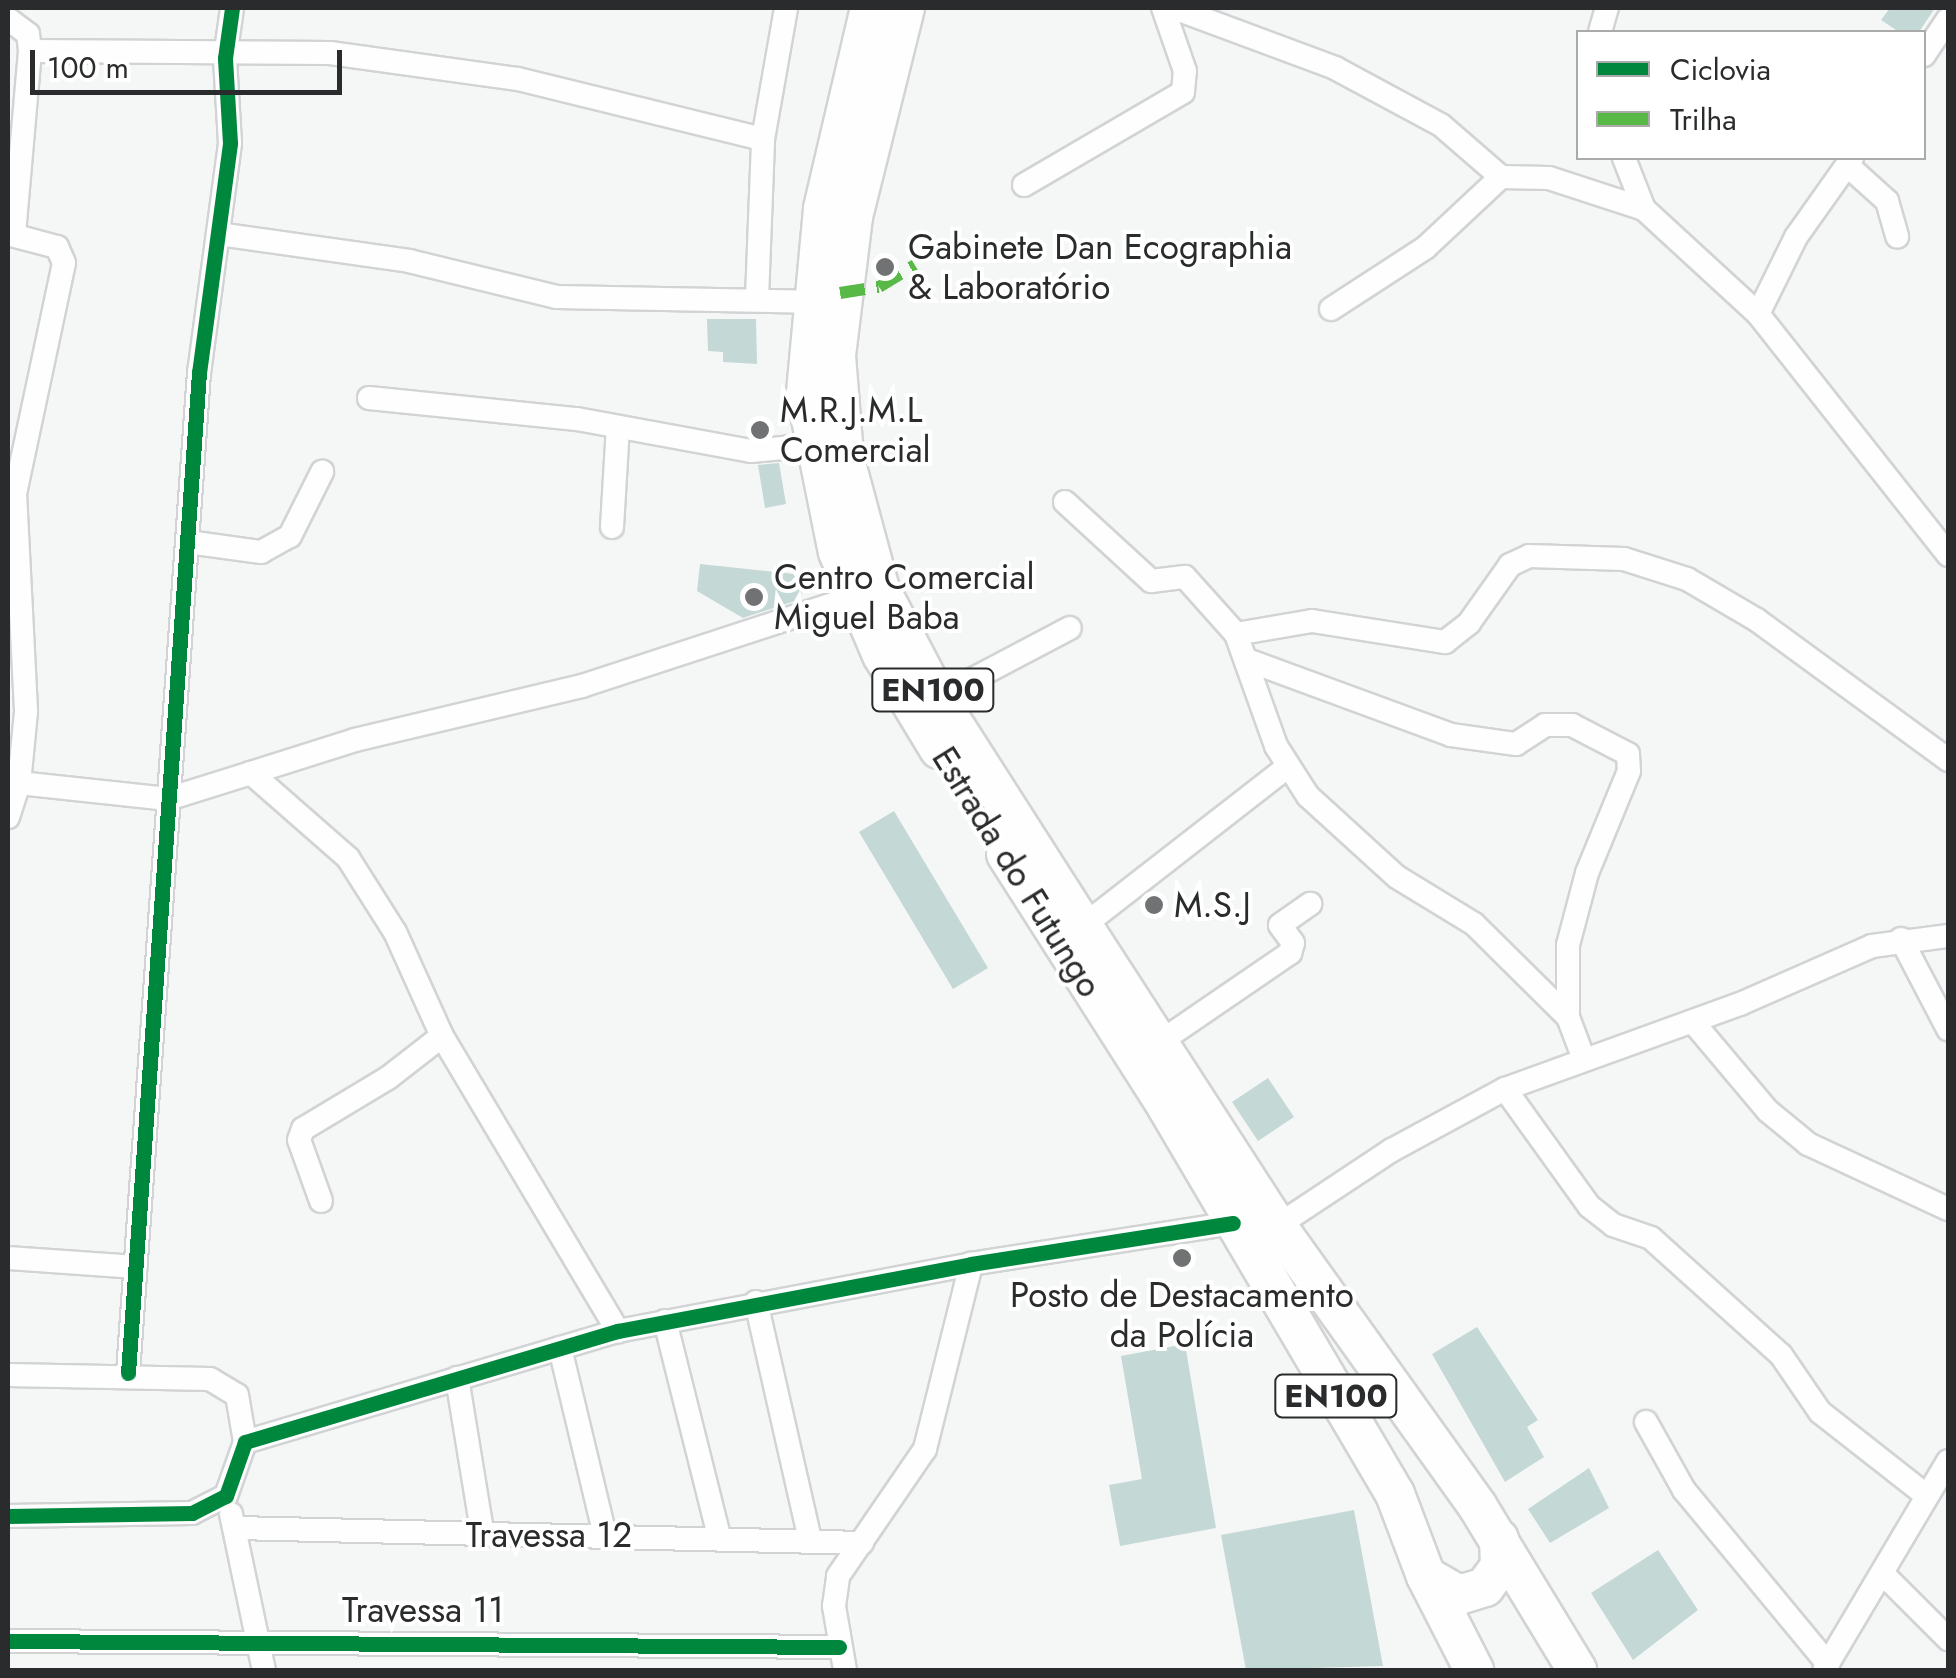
<!DOCTYPE html>
<meta charset="utf-8">
<style>
body{margin:0}
#map{position:relative;width:1956px;height:1678px;overflow:hidden;background:#f5f7f7;font-family:Jost,sans-serif}
div>[style]{position:absolute}
.building>*{inset:0;background:#c4d8d6}
.roads{filter:drop-shadow(2px 0 #d2d3d4) drop-shadow(-2px 0 #d2d3d4) drop-shadow(0 2px #d2d3d4) drop-shadow(0 -2px #d2d3d4)}
.minor>*{height:22px;margin:-11px;padding:0 11px;transform-origin:11px;border-radius:11px;background:#fefefe}
.trunk>*{height:38px;margin:-19px;padding:0 19px;transform-origin:19px;border-radius:19px;background:#fefefe}
.quiet>*{height:12px;margin-top:-6px;transform-origin:0;background:repeating-linear-gradient(90deg,#58b947 0 25px,transparent 0 37px)}
.cycleway>*{height:15px;margin:-7.5px;padding:0 7.5px;transform-origin:7.5px;border-radius:7.5px;background:#00873e}
.dots>*{width:28px;height:28px;translate:-50% -50%;box-sizing:border-box;border:5px solid #fff;border-radius:50%}
span{translate:-50% -50%;white-space:nowrap;text-align:center;line-height:1.15;-webkit-text-stroke:8px #fff;paint-order:stroke}
.shield-label span{padding:2px 8px;background:#fff;border:2px solid;border-radius:8px;-webkit-text-stroke-width:0}
.shield-label{font-size:32px;color:#2a2b2c;font-weight:700}
.poi-label{font-size:35px;color:#2a2b2c}
.left{translate:0 -50%;text-align:left}
.street-label{font-size:35px;color:#2a2b2c}
.frame{position:absolute;inset:0;border:10px solid #2a2b2c;pointer-events:none}
.legend{position:absolute;left:1576px;top:30px;width:350px;height:130px;box-sizing:border-box;background:#fff;border:2px solid #aaaaab;margin:0;padding:12px 18px;list-style:none;font-size:30px;color:#2a2b2c}
.legend li{display:flex;align-items:center;gap:20px;height:50px}
.legend b{width:50px;border:2px solid #aaaaab}
.scale{position:absolute;left:30px;top:50px;width:312px;height:45px;box-sizing:border-box;border:5px solid #2a2b2c;border-top:0;padding-left:12px;font-size:30px;line-height:35px;white-space:nowrap;color:#2a2b2c;-webkit-text-stroke:8px #fff;paint-order:stroke}
</style>
<div id="map">
<div class="building">
<div style="clip-path:polygon(1890px 8px,1935px 8px,1919px 32px,1899px 32px,1881px 20px)"></div>
<div style="clip-path:polygon(707px 319px,756px 319px,757px 364px,723px 362px,723px 352px,708px 351px)"></div>
<div style="clip-path:polygon(779px 463px,786px 504px,765px 508px,758px 465px)"></div>
<div style="clip-path:polygon(700px 564px,803px 575px,801px 599px,743px 618px,697px 591px)"></div>
<div style="clip-path:polygon(894px 811px,988px 968px,953px 989px,859px 832px)"></div>
<div style="clip-path:polygon(1268px 1078px,1294px 1117px,1258px 1141px,1232px 1102px)"></div>
<div style="clip-path:polygon(1477px 1327px,1538px 1420px,1527px 1427px,1544px 1457px,1505px 1482px,1432px 1354px)"></div>
<div style="clip-path:polygon(1185px 1344px,1216px 1528px,1120px 1546px,1109px 1485px,1142px 1479px,1121px 1356px)"></div>
<div style="clip-path:polygon(1589px 1468px,1609px 1508px,1550px 1543px,1528px 1509px)"></div>
<div style="clip-path:polygon(1354px 1510px,1383px 1666px,1246px 1670px,1221px 1535px)"></div>
<div style="clip-path:polygon(1658px 1550px,1698px 1610px,1633px 1660px,1591px 1593px)"></div>
</div>
<div class="roads">
<div class="minor">
<div style="left:1174px;top:8px;width:172px;rotate:20.4deg"></div>
<div style="left:1335px;top:68px;width:120px;rotate:28.3deg"></div>
<div style="left:1441px;top:125px;width:79px;rotate:40.9deg"></div>
<div style="left:8px;top:19px;width:25px;rotate:37deg"></div>
<div style="left:28px;top:34px;width:17px;rotate:83deg"></div>
<div style="left:30px;top:51px;width:185px;rotate:95deg"></div>
<div style="left:1600px;top:32px;width:25px;rotate:-74deg"></div>
<div style="left:30px;top:51px;width:300px;rotate:0.4deg"></div>
<div style="left:330px;top:53px;width:190px;rotate:7.9deg"></div>
<div style="left:518px;top:79px;width:252px;rotate:13.8deg"></div>
<div style="left:1924px;top:55px;width:43px;rotate:-56.3deg"></div>
<div style="left:1624px;top:158px;width:55px;rotate:68.6deg"></div>
<div style="left:1847px;top:165px;width:54px;rotate:42deg"></div>
<div style="left:1887px;top:201px;width:37px;rotate:74deg"></div>
<div style="left:1024px;top:185px;width:184px;rotate:-30.3deg"></div>
<div style="left:1183px;top:92px;width:21px;rotate:-85deg"></div>
<div style="left:1185px;top:71px;width:67px;rotate:-109.2deg"></div>
<div style="left:8px;top:234px;width:51px;rotate:14.9deg"></div>
<div style="left:57px;top:247px;width:17px;rotate:66deg"></div>
<div style="left:64px;top:263px;width:235px;rotate:102deg"></div>
<div style="left:15px;top:493px;width:219px;rotate:87.1deg"></div>
<div style="left:26px;top:712px;width:71px;rotate:95.6deg"></div>
<div style="left:19px;top:783px;width:36px;rotate:108deg"></div>
<div style="left:218px;top:234px;width:193px;rotate:8deg"></div>
<div style="left:409px;top:261px;width:152px;rotate:13.7deg"></div>
<div style="left:557px;top:297px;width:253px;rotate:1.1deg"></div>
<div style="left:757px;top:298px;width:159px;rotate:-87.8deg"></div>
<div style="left:763px;top:139px;width:133px;rotate:-80deg"></div>
<div style="left:1331px;top:309px;width:112px;rotate:-33deg"></div>
<div style="left:1425px;top:248px;width:104px;rotate:-43.1deg"></div>
<div style="left:1501px;top:177px;width:48px;rotate:1.2deg"></div>
<div style="left:1549px;top:178px;width:100px;rotate:18.1deg"></div>
<div style="left:1644px;top:209px;width:155px;rotate:42.6deg"></div>
<div style="left:1758px;top:314px;width:307px;rotate:51.7deg"></div>
<div style="left:1758px;top:314px;width:86px;rotate:-63.7deg"></div>
<div style="left:1796px;top:237px;width:97px;rotate:-54.7deg"></div>
<div style="left:369px;top:398px;width:209px;rotate:5.8deg"></div>
<div style="left:577px;top:419px;width:177px;rotate:10.4deg"></div>
<div style="left:751px;top:451px;width:63px;rotate:-5.4deg"></div>
<div style="left:1065px;top:502px;width:117px;rotate:42.6deg"></div>
<div style="left:1151px;top:581px;width:34px;rotate:-7deg"></div>
<div style="left:1185px;top:577px;width:76px;rotate:48.2deg"></div>
<div style="left:1236px;top:634px;width:119px;rotate:70.3deg"></div>
<div style="left:1276px;top:746px;width:59px;rotate:57.4deg"></div>
<div style="left:1308px;top:796px;width:120px;rotate:42.3deg"></div>
<div style="left:1397px;top:877px;width:90px;rotate:31.4deg"></div>
<div style="left:1474px;top:924px;width:132px;rotate:44.7deg"></div>
<div style="left:1568px;top:1017px;width:43px;rotate:69.4deg"></div>
<div style="left:612px;top:527px;width:100px;rotate:-86.6deg"></div>
<div style="left:188px;top:542px;width:74px;rotate:7.8deg"></div>
<div style="left:261px;top:552px;width:33px;rotate:-29deg"></div>
<div style="left:290px;top:536px;width:72px;rotate:-63.4deg"></div>
<div style="left:1236px;top:634px;width:77px;rotate:-9.7deg"></div>
<div style="left:1312px;top:621px;width:135px;rotate:9deg"></div>
<div style="left:1445px;top:642px;width:31px;rotate:-38deg"></div>
<div style="left:1469px;top:623px;width:71px;rotate:-54.7deg"></div>
<div style="left:1510px;top:565px;width:21px;rotate:-25deg"></div>
<div style="left:1529px;top:556px;width:95px;rotate:1.8deg"></div>
<div style="left:1624px;top:559px;width:66px;rotate:17.6deg"></div>
<div style="left:1687px;top:579px;width:81px;rotate:30.4deg"></div>
<div style="left:1757px;top:620px;width:237px;rotate:36.2deg"></div>
<div style="left:1250px;top:661px;width:214px;rotate:20.2deg"></div>
<div style="left:1451px;top:735px;width:66px;rotate:7.9deg"></div>
<div style="left:1516px;top:744px;width:35px;rotate:-33deg"></div>
<div style="left:1545px;top:725px;width:27px"></div>
<div style="left:1572px;top:725px;width:63px;rotate:27.4deg"></div>
<div style="left:1628px;top:754px;width:17px;rotate:87deg"></div>
<div style="left:1629px;top:771px;width:110px;rotate:112.4deg"></div>
<div style="left:1587px;top:873px;width:74px;rotate:104.8deg"></div>
<div style="left:1568px;top:945px;width:72px;rotate:90deg"></div>
<div style="left:937px;top:698px;width:150px;rotate:-27.8deg"></div>
<div style="left:251px;top:773px;width:109px;rotate:-17.6deg"></div>
<div style="left:355px;top:740px;width:233px;rotate:-13.4deg"></div>
<div style="left:582px;top:686px;width:287px;rotate:-18.1deg"></div>
<div style="left:19px;top:783px;width:150px;rotate:6.1deg"></div>
<div style="left:168px;top:799px;width:87px;rotate:-17.4deg"></div>
<div style="left:251px;top:773px;width:129px;rotate:41.2deg"></div>
<div style="left:348px;top:858px;width:88px;rotate:57.6deg"></div>
<div style="left:395px;top:932px;width:114px;rotate:65.7deg"></div>
<div style="left:442px;top:1036px;width:344px;rotate:59.2deg"></div>
<div style="left:1083px;top:926px;width:257px;rotate:-37.9deg"></div>
<div style="left:1901px;top:939px;width:102px;rotate:62.4deg"></div>
<div style="left:1693px;top:1022px;width:116px;rotate:49.9deg"></div>
<div style="left:1768px;top:1111px;width:52px;rotate:39.5deg"></div>
<div style="left:1808px;top:1144px;width:154px;rotate:24.9deg"></div>
<div style="left:1160px;top:1042px;width:158px;rotate:-34.4deg"></div>
<div style="left:1290px;top:953px;width:10px;rotate:-73deg"></div>
<div style="left:1293px;top:943px;width:22px;rotate:-126deg"></div>
<div style="left:1280px;top:925px;width:37px;rotate:-35deg"></div>
<div style="left:1505px;top:1089px;width:144px;rotate:54.3deg"></div>
<div style="left:1589px;top:1206px;width:31px;rotate:38deg"></div>
<div style="left:1613px;top:1225px;width:40px;rotate:18.9deg"></div>
<div style="left:1651px;top:1238px;width:175px;rotate:42deg"></div>
<div style="left:1781px;top:1355px;width:69px;rotate:55.6deg"></div>
<div style="left:1820px;top:1412px;width:135px;rotate:38.1deg"></div>
<div style="left:321px;top:1201px;width:65px;rotate:-109.8deg"></div>
<div style="left:299px;top:1140px;width:12px;rotate:-70deg"></div>
<div style="left:303px;top:1129px;width:99px;rotate:-31deg"></div>
<div style="left:388px;top:1078px;width:68px;rotate:-37.9deg"></div>
<div style="left:1277px;top:1226px;width:138px;rotate:-33.5deg"></div>
<div style="left:1392px;top:1150px;width:128px;rotate:-28.4deg"></div>
<div style="left:1505px;top:1089px;width:250px;rotate:-19.9deg"></div>
<div style="left:1740px;top:1004px;width:144px;rotate:-23.7deg"></div>
<div style="left:1872px;top:946px;width:77px;rotate:-7.5deg"></div>
<div style="left:8px;top:1258px;width:128px;rotate:4deg"></div>
<div style="left:756px;top:1302px;width:243px;rotate:77.2deg"></div>
<div style="left:665px;top:1321px;width:222px;rotate:75.9deg"></div>
<div style="left:560px;top:1348px;width:193px;rotate:76.5deg"></div>
<div style="left:128px;top:1373px;width:1003px;rotate:-85.94deg"></div>
<div style="left:199px;top:373px;width:232px;rotate:-82.3deg"></div>
<div style="left:230px;top:143px;width:85px;rotate:-93.4deg"></div>
<div style="left:225px;top:58px;width:50px;rotate:-82deg"></div>
<div style="left:8px;top:1375px;width:202px;rotate:1.1deg"></div>
<div style="left:210px;top:1379px;width:31px;rotate:31deg"></div>
<div style="left:237px;top:1395px;width:48px;rotate:80.3deg"></div>
<div style="left:457px;top:1378px;width:160px;rotate:80.7deg"></div>
<div style="left:1646px;top:1422px;width:78px;rotate:60.8deg"></div>
<div style="left:1684px;top:1490px;width:226px;rotate:50.4deg"></div>
<div style="left:231px;top:1514px;width:159px;rotate:78.1deg"></div>
<div style="left:8px;top:1516px;width:184px;rotate:-0.9deg"></div>
<div style="left:192px;top:1513px;width:38px;rotate:-27deg"></div>
<div style="left:226px;top:1496px;width:57px;rotate:-70.6deg"></div>
<div style="left:245px;top:1442px;width:389px;rotate:-16.6deg"></div>
<div style="left:618px;top:1331px;width:359px;rotate:-10.7deg"></div>
<div style="left:971px;top:1264px;width:265px;rotate:-8.9deg"></div>
<div style="left:236px;top:1528px;width:626px;rotate:1.37deg"></div>
<div style="left:1884px;top:1575px;width:91px;rotate:45deg"></div>
<div style="left:8px;top:1641px;width:831px;rotate:0.41deg"></div>
<div style="left:845px;top:1670px;width:65px;rotate:-99.8deg"></div>
<div style="left:834px;top:1606px;width:30px;rotate:-82deg"></div>
<div style="left:838px;top:1576px;width:154px;rotate:-55.6deg"></div>
<div style="left:925px;top:1449px;width:191px;rotate:-76deg"></div>
<div style="left:1824px;top:1670px;width:243px;rotate:-59.3deg"></div>
</div>
<div class="trunk">
<div style="left:870px;top:8px;width:206px;rotate:103.2deg"></div>
<div style="left:823px;top:209px;width:186px;rotate:95.3deg"></div>
<div style="left:806px;top:394px;width:161px;rotate:78.6deg"></div>
<div style="left:838px;top:552px;width:112px;rotate:66.9deg"></div>
<div style="left:882px;top:655px;width:110px;rotate:58.8deg"></div>
<div style="left:905px;top:8px;width:215px;rotate:104deg"></div>
<div style="left:853px;top:217px;width:140px;rotate:97deg"></div>
<div style="left:836px;top:356px;width:100px;rotate:85.4deg"></div>
<div style="left:844px;top:456px;width:138px;rotate:74.9deg"></div>
<div style="left:880px;top:589px;width:123px;rotate:62.4deg"></div>
<div style="left:937px;top:698px;width:271px;rotate:57.4deg"></div>
<div style="left:1083px;top:926px;width:357px;rotate:57.1deg"></div>
<div style="left:1277px;top:1226px;width:345px;rotate:54.4deg"></div>
<div style="left:1478px;top:1507px;width:191px;rotate:58.7deg"></div>
<div style="left:1006px;top:854px;width:300px;rotate:57.5deg"></div>
<div style="left:1167px;top:1107px;width:449px;rotate:59.5deg"></div>
<div style="left:1395px;top:1494px;width:88px;rotate:69.3deg"></div>
<div style="left:1426px;top:1576px;width:106px;rotate:62.9deg"></div>
<div style="left:1426px;top:1576px;width:38px;rotate:30deg"></div>
<div style="left:1459px;top:1595px;width:27px;rotate:-17deg"></div>
<div style="left:1485px;top:1587px;width:26px;rotate:-54deg"></div>
<div style="left:1500px;top:1566px;width:27px;rotate:-92deg"></div>
</div>
</div>
<div class="quiet">
<div style="left:840px;top:293px;width:39px;rotate:-9deg"></div>
<div style="left:879px;top:287px;width:42px;rotate:-31.4deg"></div>
</div>
<div class="cycleway">
<div style="left:128px;top:1373px;width:1003px;rotate:-85.94deg"></div>
<div style="left:199px;top:373px;width:232px;rotate:-82.3deg"></div>
<div style="left:230px;top:143px;width:85px;rotate:-93.4deg"></div>
<div style="left:225px;top:58px;width:50px;rotate:-82deg"></div>
<div style="left:8px;top:1516px;width:184px;rotate:-0.9deg"></div>
<div style="left:192px;top:1513px;width:38px;rotate:-27deg"></div>
<div style="left:226px;top:1496px;width:57px;rotate:-70.6deg"></div>
<div style="left:245px;top:1442px;width:389px;rotate:-16.6deg"></div>
<div style="left:618px;top:1331px;width:359px;rotate:-10.7deg"></div>
<div style="left:971px;top:1264px;width:265px;rotate:-8.9deg"></div>
<div style="left:8px;top:1641px;width:831px;rotate:0.41deg"></div>
</div>
<div class="dots">
<div style="left:885px;top:267px;background:#717273"></div>
<div style="left:760px;top:430px;background:#717273"></div>
<div style="left:754px;top:597px;background:#717273"></div>
<div style="left:1154px;top:905px;background:#717273"></div>
<div style="left:1182px;top:1258px;background:#717273"></div>
</div>
<div class="shield-label">
<span style="left:933px;top:690px">EN100</span>
<span style="left:1336px;top:1396px">EN100</span>
</div>
<div class="poi-label">
<span class="left" style="left:908px;top:267px">Gabinete Dan Ecographia<br>&amp; Laboratório</span>
<span class="left" style="left:780px;top:430px">M.R.J.M.L<br>Comercial</span>
<span class="left" style="left:774px;top:597px">Centro Comercial<br>Miguel Baba</span>
<span class="left" style="left:1174px;top:905px">M.S.J</span>
<span style="left:1182px;top:1315px">Posto de Destacamento<br>da Polícia</span>
</div>
<div class="street-label">
<span style="left:1017px;top:872px;rotate:58deg">Estrada do Futungo</span>
<span style="left:549px;top:1535px">Travessa 12</span>
<span style="left:423px;top:1610px">Travessa 11</span>
</div>
<div class="frame"></div>
<ul class="legend">
<li><b style="height:12px;background:#00873e"></b>Ciclovia</li>
<li><b style="height:12px;background:#58b947"></b>Trilha</li>
</ul>
<div class="scale">100 m</div>
</div>
